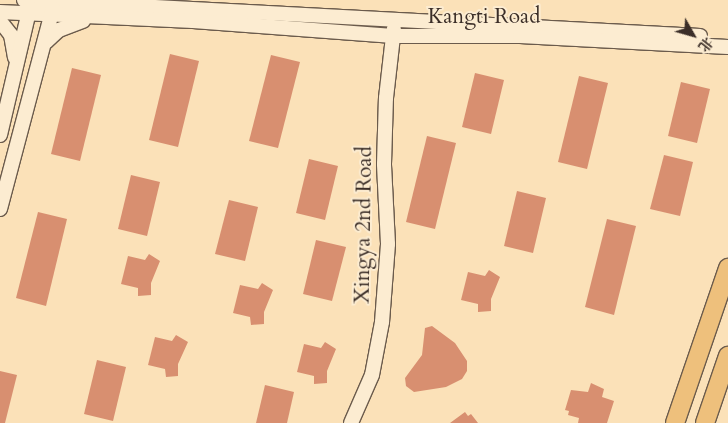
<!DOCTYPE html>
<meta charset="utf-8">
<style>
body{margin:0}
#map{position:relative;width:728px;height:423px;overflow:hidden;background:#fbe1b8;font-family:Cardo,"Noto Serif SC",serif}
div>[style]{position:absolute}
.building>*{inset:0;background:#d88f70}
.roads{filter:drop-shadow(1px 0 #6b5b4c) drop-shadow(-1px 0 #6b5b4c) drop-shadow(0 1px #6b5b4c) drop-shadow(0 -1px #6b5b4c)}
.minor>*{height:14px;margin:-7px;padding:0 7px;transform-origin:7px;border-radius:7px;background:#fcecd1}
.major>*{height:18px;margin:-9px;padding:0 9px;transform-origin:9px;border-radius:9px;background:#eec07c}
span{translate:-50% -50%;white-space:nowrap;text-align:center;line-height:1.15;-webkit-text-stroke:4px #fcecd1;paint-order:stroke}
.street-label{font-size:21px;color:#3b2e28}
.north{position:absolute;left:668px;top:10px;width:50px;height:50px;-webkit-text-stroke:4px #fcecd1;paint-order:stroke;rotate:128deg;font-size:14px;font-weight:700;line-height:20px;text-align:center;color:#3b2e28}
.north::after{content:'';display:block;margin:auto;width:18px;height:22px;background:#3b2e28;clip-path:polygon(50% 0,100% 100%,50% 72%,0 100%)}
</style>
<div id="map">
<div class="building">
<div style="clip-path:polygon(170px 54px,199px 61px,178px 147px,149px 140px)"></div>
<div style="clip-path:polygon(271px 55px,300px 62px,278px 148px,249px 141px)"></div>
<div style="clip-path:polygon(72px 68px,101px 75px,80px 161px,51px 154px)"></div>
<div style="clip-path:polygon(475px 73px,504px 80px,491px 134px,462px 127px)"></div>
<div style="clip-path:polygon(579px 76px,608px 83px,587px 169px,558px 162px)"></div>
<div style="clip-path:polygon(681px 82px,710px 89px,697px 143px,668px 136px)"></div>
<div style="clip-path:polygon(427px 136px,456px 143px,435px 229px,406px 222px)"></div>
<div style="clip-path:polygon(664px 155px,693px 162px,680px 216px,650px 209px)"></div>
<div style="clip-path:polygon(309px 159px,338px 166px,325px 220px,296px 213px)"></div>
<div style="clip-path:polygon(131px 175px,160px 182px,147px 236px,118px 229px)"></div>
<div style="clip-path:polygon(517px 191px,546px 198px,533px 253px,504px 246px)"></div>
<div style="clip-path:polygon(229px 200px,258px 207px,245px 261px,215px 254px)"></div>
<div style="clip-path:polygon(38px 212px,67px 219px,46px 306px,16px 298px)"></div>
<div style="clip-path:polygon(607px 219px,636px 226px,614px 315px,585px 307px)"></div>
<div style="clip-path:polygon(316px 240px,346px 247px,332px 301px,303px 294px)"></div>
<div style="clip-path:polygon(149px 254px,160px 261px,151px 283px,151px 295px,138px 296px,138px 288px,121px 284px,128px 256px,145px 260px)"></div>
<div style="clip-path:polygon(489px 270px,500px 277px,491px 299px,491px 311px,478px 312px,478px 304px,461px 300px,468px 272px,485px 276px)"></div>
<div style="clip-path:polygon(262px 283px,273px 290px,264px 312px,264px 324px,251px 325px,250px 317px,233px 313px,240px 285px,258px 289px)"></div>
<div style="clip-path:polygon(432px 326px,455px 343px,467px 361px,467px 371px,462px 379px,446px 387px,414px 392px,406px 386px,405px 378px,422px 355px,425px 328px)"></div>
<div style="clip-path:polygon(176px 335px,188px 342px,178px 364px,178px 376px,166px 377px,165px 369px,148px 365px,155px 337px,172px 341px)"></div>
<div style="clip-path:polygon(325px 342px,336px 349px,327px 371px,327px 383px,314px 384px,314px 376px,297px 372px,304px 344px,321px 348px)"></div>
<div style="clip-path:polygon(97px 360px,126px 367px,113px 421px,84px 414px)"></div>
<div style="clip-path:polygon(0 371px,17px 375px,5px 423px,0 423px)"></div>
<div style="clip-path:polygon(591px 383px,604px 389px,602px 397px,614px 401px,607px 423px,578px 423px,579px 418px,568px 415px,569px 411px,565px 410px,571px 390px,588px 392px)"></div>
<div style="clip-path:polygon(265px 385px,294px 392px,287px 423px,256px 423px)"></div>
<div style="clip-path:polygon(465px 412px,468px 416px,471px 414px,478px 423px,450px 423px)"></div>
</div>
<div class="roads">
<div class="minor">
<div style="left:24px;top:0;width:677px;rotate:3.05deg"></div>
<div style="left:0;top:12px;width:193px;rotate:2.7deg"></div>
<div style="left:193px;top:21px;width:201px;rotate:4.3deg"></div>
<div style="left:393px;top:36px;width:127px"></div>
<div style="left:520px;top:36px;width:208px;rotate:3deg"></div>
<div style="left:0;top:21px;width:18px;rotate:52deg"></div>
<div style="left:11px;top:35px;width:23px;rotate:80deg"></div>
<div style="left:46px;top:42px;width:18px;rotate:-43deg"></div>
<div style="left:59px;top:30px;width:26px;rotate:-21deg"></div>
<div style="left:0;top:135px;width:131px;rotate:-76.8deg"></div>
<div style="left:0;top:209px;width:207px;rotate:-75.2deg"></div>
<div style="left:351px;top:423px;width:52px;rotate:-66.4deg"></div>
<div style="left:372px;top:375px;width:54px;rotate:-79.3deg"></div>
<div style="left:382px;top:322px;width:78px;rotate:-85.6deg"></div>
<div style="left:388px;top:244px;width:80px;rotate:-92.9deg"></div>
<div style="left:384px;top:164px;width:66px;rotate:-88.3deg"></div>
<div style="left:386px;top:98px;width:70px;rotate:-83.5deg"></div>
</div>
<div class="major">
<div style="left:675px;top:423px;width:164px;rotate:-71.1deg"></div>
<div style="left:705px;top:423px;width:71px;rotate:-71.1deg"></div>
</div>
</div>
<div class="street-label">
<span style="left:484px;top:17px">Kangti Road</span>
<span style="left:364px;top:225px;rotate:-89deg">Xingya 2nd Road</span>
</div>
<div class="north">北</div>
</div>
